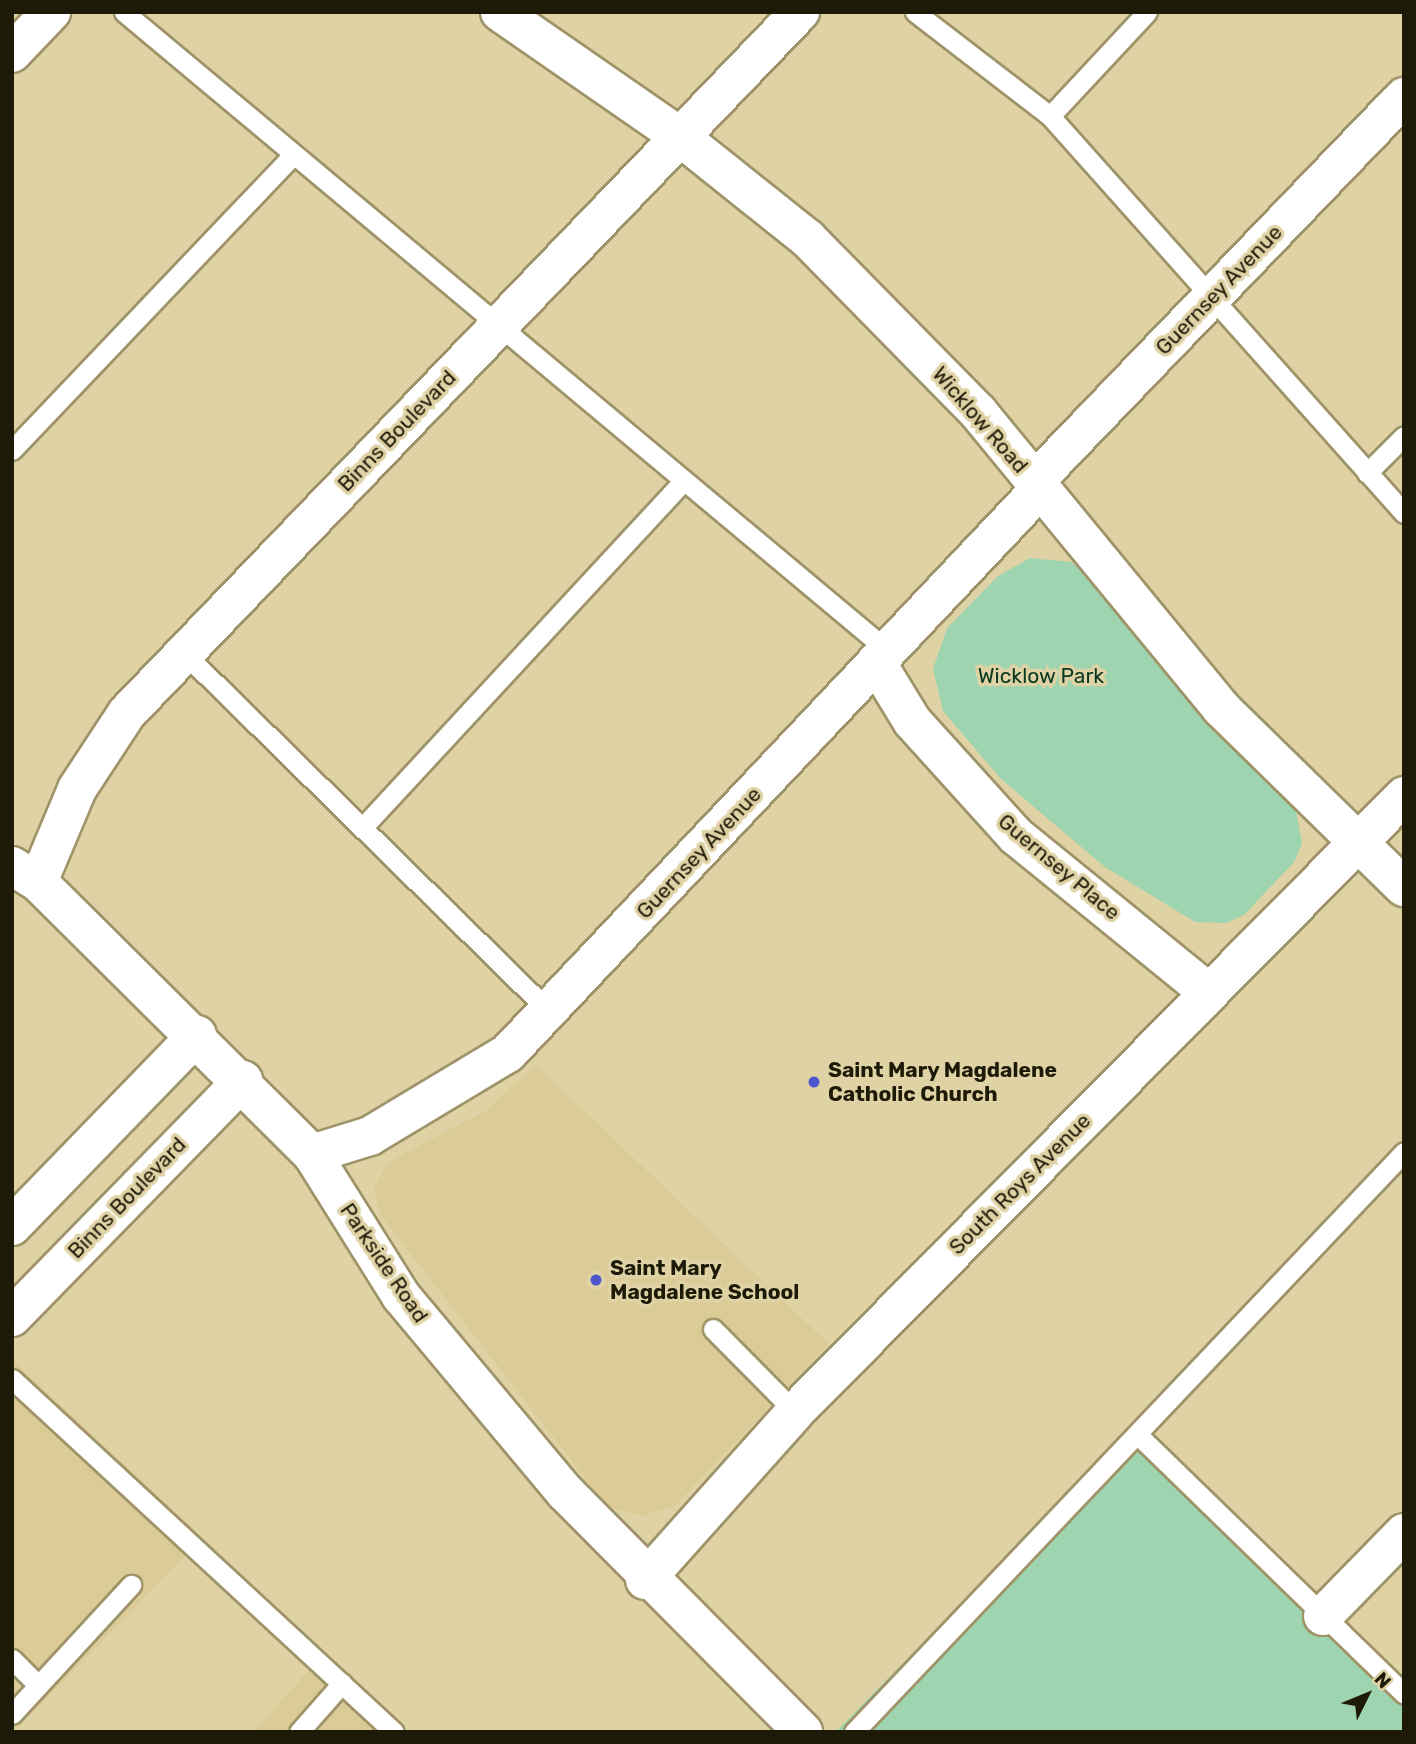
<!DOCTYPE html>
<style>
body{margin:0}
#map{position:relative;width:1416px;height:1744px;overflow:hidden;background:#dfd3a6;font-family:Rubik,sans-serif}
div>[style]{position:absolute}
.built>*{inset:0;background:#dbcc97}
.green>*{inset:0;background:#9ed4af}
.roads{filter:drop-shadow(2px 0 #9f9368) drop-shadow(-2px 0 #9f9368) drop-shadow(0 2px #9f9368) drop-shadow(0 -2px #9f9368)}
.lane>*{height:19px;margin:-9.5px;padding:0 9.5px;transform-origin:9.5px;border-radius:9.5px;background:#fff}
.street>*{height:38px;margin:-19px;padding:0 19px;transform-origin:19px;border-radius:19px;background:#fff}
.dots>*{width:19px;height:19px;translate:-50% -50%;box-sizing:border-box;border:4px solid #dfd3a6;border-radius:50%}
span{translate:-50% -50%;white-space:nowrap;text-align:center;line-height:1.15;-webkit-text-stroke:7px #dfd3a6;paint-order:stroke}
.street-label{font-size:21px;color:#1e1a08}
.park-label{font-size:21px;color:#093a20}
.poi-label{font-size:21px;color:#1e1a08;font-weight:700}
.left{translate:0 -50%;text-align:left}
.frame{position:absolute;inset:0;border:14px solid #1e1a08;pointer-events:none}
.north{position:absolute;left:1332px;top:1660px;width:70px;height:70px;-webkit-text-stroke:5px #dfd3a6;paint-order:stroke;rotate:47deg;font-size:19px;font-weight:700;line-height:28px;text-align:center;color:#1e1a08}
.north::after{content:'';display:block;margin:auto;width:24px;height:32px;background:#1e1a08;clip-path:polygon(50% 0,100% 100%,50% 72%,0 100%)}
</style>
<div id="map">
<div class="built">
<div style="clip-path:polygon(535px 1064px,829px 1344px,676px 1505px,642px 1516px,608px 1508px,381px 1216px,374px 1189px,388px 1162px,489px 1109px)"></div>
<div style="clip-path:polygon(12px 1359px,203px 1538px,14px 1732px,12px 1732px)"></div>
<div style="clip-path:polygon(311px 1668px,380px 1732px,253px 1732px)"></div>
</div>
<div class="green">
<div style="clip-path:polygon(1030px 558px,1071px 562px,1088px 576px,1194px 706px,1296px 811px,1302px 843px,1295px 861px,1244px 915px,1226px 923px,1195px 922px,1105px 867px,1001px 779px,943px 711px,933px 669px,947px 628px,998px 576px)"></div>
<div style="clip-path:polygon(1127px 1432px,1404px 1697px,1404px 1732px,836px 1732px)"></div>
</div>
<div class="roads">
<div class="lane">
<div style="left:124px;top:12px;width:995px;rotate:39.9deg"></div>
<div style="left:915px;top:12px;width:170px;rotate:37.6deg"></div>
<div style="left:1050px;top:116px;width:532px;rotate:48.28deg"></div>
<div style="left:1050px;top:116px;width:142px;rotate:-47deg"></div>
<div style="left:12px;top:450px;width:405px;rotate:-46.4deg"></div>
<div style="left:1367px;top:473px;width:52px;rotate:-45deg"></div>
<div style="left:184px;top:653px;width:511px;rotate:44.45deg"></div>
<div style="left:362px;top:828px;width:473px;rotate:-47.2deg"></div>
<div style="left:713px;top:1329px;width:117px;rotate:45.3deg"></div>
<div style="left:12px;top:1379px;width:520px;rotate:42.74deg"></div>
<div style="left:1137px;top:1434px;width:373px;rotate:44.2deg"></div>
<div style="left:12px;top:1659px;width:37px;rotate:45deg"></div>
<div style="left:12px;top:1714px;width:176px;rotate:-47.3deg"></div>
<div style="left:299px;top:1732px;width:65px;rotate:-48.7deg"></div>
<div style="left:854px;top:1732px;width:799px;rotate:-46.52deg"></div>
</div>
<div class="street">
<div style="left:500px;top:12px;width:218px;rotate:34.7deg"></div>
<div style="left:679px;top:136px;width:165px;rotate:38.6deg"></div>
<div style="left:808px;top:239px;width:243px;rotate:45.5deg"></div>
<div style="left:978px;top:412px;width:383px;rotate:50.6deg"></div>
<div style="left:1221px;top:708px;width:256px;rotate:44.4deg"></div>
<div style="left:12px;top:53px;width:57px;rotate:-46.4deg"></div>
<div style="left:1034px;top:482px;width:534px;rotate:-46.14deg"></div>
<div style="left:876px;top:662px;width:69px;rotate:58.6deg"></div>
<div style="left:912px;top:721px;width:155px;rotate:47.9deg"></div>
<div style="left:1016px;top:836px;width:246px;rotate:39.1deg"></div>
<div style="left:12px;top:866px;width:31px;rotate:32deg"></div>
<div style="left:38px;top:882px;width:386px;rotate:44.8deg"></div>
<div style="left:312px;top:1154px;width:168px;rotate:57.9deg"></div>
<div style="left:401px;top:1296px;width:256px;rotate:50.1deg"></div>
<div style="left:565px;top:1492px;width:338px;rotate:45.2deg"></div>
<div style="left:38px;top:882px;width:101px;rotate:-67.2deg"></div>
<div style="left:77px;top:789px;width:91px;rotate:-56.7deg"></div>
<div style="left:127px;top:713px;width:972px;rotate:-46.17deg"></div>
<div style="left:312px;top:1154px;width:61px;rotate:-17.2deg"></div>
<div style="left:370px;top:1136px;width:161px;rotate:-31deg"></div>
<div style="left:508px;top:1053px;width:775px;rotate:-46.67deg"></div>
<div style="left:12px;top:1226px;width:266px;rotate:-45.9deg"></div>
<div style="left:12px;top:1317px;width:331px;rotate:-45.7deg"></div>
<div style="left:645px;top:1580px;width:225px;rotate:-48.2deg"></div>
<div style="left:795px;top:1412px;width:866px;rotate:-45.33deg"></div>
<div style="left:1323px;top:1616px;width:116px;rotate:-45.7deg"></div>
</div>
</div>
<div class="dots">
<div style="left:814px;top:1082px;background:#4d56cc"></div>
<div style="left:596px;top:1280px;background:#4d56cc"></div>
</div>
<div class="street-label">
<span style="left:1219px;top:290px;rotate:-46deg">Guernsey Avenue</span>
<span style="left:980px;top:420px;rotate:49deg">Wicklow Road</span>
<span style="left:397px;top:431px;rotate:-46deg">Binns Boulevard</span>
<span style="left:699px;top:853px;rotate:-47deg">Guernsey Avenue</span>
<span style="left:1059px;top:867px;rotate:40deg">Guernsey Place</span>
<span style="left:1020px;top:1184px;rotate:-45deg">South Roys Avenue</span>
<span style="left:127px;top:1198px;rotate:-46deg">Binns Boulevard</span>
<span style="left:384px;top:1263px;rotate:56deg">Parkside Road</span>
</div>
<div class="park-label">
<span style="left:1041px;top:676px">Wicklow Park</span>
</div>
<div class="poi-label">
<span class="left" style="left:828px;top:1082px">Saint Mary Magdalene<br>Catholic Church</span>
<span class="left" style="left:610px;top:1280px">Saint Mary<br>Magdalene School</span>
</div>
<div class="frame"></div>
<div class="north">N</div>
</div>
